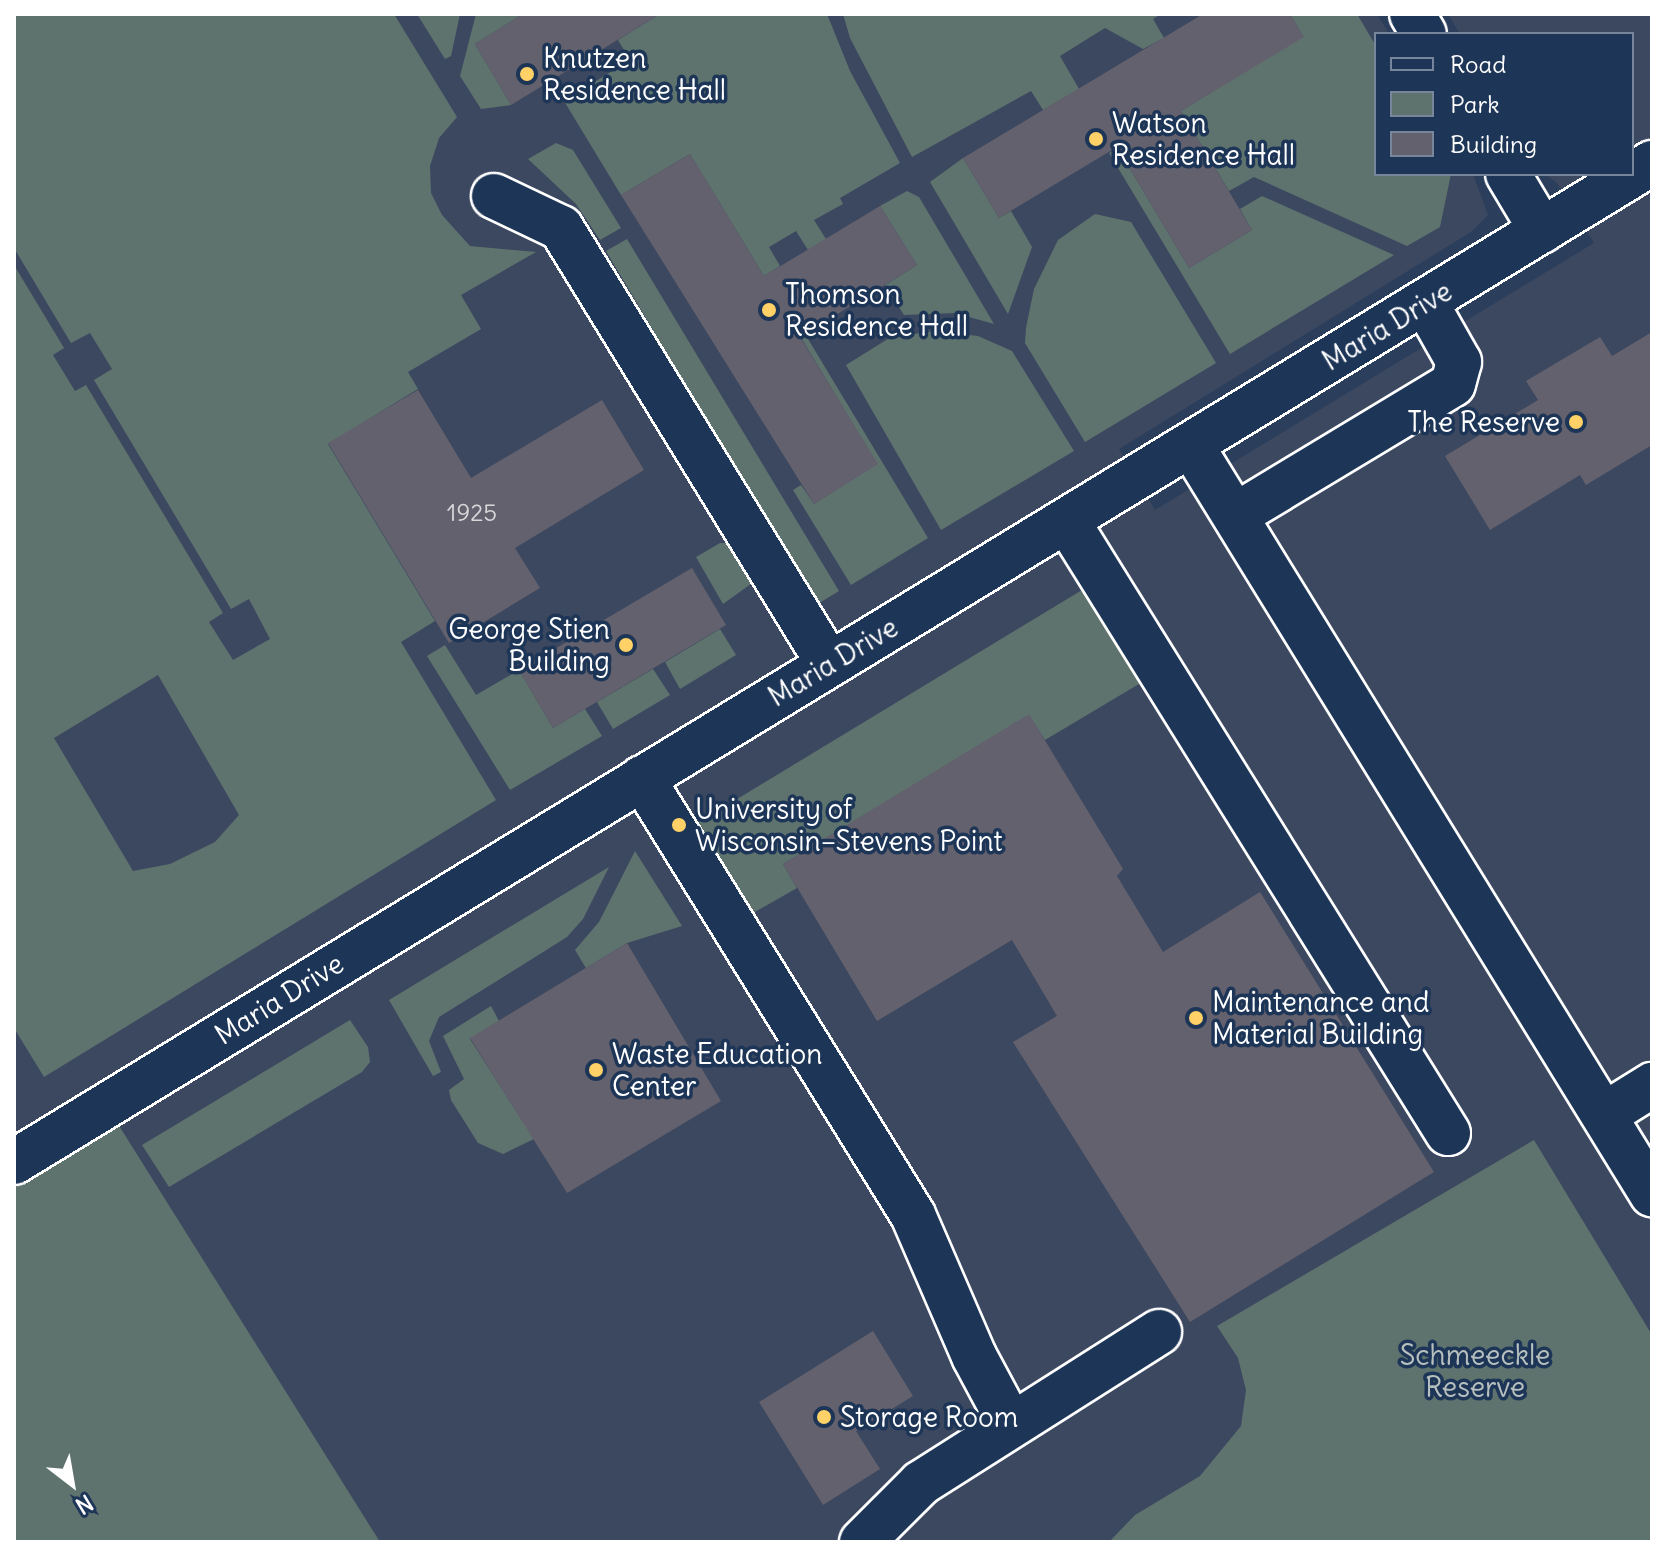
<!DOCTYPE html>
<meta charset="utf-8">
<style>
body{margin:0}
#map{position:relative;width:1666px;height:1556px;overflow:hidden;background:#2b3e5b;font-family:Delius,sans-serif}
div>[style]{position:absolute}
.built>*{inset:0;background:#3c4860}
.green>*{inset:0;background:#5f736e}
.building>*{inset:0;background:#63616d}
.roads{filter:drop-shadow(2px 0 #fff) drop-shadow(-2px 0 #fff) drop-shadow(0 2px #fff) drop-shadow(0 -2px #fff)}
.minor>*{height:44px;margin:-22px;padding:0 22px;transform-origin:22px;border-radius:22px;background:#1d3557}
.dots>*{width:22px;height:22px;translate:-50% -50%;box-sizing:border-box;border:4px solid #1d3557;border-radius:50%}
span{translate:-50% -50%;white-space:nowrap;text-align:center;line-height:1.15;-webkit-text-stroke:7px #1d3557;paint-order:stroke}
.number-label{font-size:24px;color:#d8d8da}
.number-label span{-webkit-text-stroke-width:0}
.poi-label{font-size:28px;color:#fff}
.left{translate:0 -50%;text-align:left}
.right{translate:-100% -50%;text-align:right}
.street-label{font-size:28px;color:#fff}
.park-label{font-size:28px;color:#b7c0be}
.frame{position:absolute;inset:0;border:16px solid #fff;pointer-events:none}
.legend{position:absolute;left:1374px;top:32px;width:260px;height:144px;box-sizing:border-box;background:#1d3557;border:2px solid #77869a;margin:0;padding:10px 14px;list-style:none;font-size:24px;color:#fff}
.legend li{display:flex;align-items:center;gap:16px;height:40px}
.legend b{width:40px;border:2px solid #77869a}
.north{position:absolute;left:32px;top:1444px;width:80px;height:80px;-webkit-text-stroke:6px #1d3557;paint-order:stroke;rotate:149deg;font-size:22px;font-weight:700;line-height:32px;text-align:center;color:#fff}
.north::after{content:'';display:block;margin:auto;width:28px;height:36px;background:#fff;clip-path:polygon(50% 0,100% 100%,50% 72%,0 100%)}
</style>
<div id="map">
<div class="built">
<div style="clip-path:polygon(14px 14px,1377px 14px,1389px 34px,1376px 34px,1376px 174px,1473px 174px,1488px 215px,1471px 232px,1119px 449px,1155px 510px,1594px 243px,1557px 183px,1545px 174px,1632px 174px,1632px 34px,1460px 34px,1448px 14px,1652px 14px,1652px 1542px,14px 1542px)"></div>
</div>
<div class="green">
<div style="clip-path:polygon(evenodd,14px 14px,394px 14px,457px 117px,439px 138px,430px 166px,431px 193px,442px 215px,470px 246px,536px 252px,461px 295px,481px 329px,408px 372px,418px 389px,328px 444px,435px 621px,401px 642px,496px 800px,44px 1077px,14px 1028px,14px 265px,64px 348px,53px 355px,75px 391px,86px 385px,223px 613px,209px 622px,233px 660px,270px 639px,249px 599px,231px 609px,94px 380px,112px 369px,90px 333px,71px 343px,14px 248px,14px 14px,158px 675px,239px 815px,215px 842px,170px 864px,133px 871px,54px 738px,158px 675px)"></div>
<div style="clip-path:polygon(417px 14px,460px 14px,451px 56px,445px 59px)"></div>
<div style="clip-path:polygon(476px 14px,523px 14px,475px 44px,511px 105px,481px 109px,460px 76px)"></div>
<div style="clip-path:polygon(660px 14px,827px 14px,850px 71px,900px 163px,840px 198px,843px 204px,814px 220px,826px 239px,808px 250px,796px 231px,769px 247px,780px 266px,764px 276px,690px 154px,621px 195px,564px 101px,630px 60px,618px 40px)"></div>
<div style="clip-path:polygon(843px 14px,1161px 14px,1153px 19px,1164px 38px,1143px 49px,1105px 28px,1060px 56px,1079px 89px,1043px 110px,1031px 91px,912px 157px,850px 38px)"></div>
<div style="clip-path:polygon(1290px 14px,1357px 14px,1376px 46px,1376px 174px,1451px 174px,1440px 227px,1407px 246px,1254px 177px,1229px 191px,1181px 111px,1303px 36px)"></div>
<div style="clip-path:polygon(556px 143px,573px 150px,621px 228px,600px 240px,576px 204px,528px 159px)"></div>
<div style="clip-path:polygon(1117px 147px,1189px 268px,1252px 230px,1240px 209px,1262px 196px,1394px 255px,1230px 354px,1109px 153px)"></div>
<div style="clip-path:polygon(963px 158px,999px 218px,1011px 211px,1032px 247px,1008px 314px,930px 182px)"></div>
<div style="clip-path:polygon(907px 191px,919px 197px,994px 324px,955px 313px,904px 315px,885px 285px,917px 265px,880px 206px)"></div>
<div style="clip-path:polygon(1095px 214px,1131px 222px,1216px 363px,1085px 442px,1025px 343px,1026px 328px,1034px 289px,1058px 240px)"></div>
<div style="clip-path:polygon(627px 239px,839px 591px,816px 605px,606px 251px)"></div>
<div style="clip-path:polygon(935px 331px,978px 336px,1012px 351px,1074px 451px,941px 530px,846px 365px,891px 337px)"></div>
<div style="clip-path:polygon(805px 334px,928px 538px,851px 585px,793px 490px,801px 485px,814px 504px,877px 464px,800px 336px)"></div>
<div style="clip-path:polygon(720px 543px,731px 543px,755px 581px,723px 604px,696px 557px)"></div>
<div style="clip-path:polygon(1092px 584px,1149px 678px,1045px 740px,1029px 715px,783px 864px,797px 888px,746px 917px,691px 827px)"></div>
<div style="clip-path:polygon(720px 629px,736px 655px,680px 689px,665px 662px)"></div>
<div style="clip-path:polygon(445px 645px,476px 695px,519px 670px,553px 728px,585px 709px,602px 736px,510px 790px,427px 656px)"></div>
<div style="clip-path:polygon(653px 669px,670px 695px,613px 729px,597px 702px)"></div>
<div style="clip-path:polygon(635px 851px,682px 926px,627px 943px,586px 968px,575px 950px,599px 922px)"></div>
<div style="clip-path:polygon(609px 867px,583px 919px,567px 937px,439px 1017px,429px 1041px,441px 1072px,433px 1076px,389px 1000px)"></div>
<div style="clip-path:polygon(491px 1006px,499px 1021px,470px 1039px,534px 1139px,503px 1154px,478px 1143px,451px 1100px,449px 1090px,464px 1079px,443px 1036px)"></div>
<div style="clip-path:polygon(350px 1020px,368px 1047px,370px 1062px,362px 1072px,169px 1187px,142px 1145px)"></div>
<div style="clip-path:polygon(106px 1105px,380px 1542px,14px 1542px,14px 1162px)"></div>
<div style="clip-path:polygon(1534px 1140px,1652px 1335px,1652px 1542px,1109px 1542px,1135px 1515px,1200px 1476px,1241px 1426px,1246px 1390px,1238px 1358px,1217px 1326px)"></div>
</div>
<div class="building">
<div style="clip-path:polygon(523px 14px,660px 14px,511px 105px,475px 44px)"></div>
<div style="clip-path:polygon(1203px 14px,1290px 14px,1304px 37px,1181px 111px,1252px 230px,1189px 268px,1117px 147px,999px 218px,963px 158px)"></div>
<div style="clip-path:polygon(690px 154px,764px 276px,880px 206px,917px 265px,800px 337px,878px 464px,814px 504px,621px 195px)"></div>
<div style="clip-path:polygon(1652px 332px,1652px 445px,1586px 485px,1580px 475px,1490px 530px,1445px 456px,1538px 400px,1526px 381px,1600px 337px,1612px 356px)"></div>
<div style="clip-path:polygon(418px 390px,471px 478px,602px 400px,644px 470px,515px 548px,540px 588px,449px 643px,328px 443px)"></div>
<div style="clip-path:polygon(692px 568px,726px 625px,553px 728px,519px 670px)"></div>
<div style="clip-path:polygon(1029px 714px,1123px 869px,1117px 876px,1163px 952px,1260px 892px,1434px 1172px,1190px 1322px,1013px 1042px,1057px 1016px,1012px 940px,877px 1021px,783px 864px)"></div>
<div style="clip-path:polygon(627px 943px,721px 1101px,567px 1193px,470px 1038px)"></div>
<div style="clip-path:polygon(873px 1331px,913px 1396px,856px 1431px,880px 1469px,823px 1505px,759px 1402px)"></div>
</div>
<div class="roads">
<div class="minor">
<div style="left:1412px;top:14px;width:23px;rotate:59deg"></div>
<div style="left:1508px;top:174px;width:66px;rotate:59.2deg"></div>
<div style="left:494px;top:196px;width:74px;rotate:25.5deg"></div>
<div style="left:561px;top:228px;width:512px;rotate:58.42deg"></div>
<div style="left:1191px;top:445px;width:880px;rotate:58.39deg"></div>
<div style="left:1236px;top:515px;width:253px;rotate:-31.1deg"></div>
<div style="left:1453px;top:384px;width:23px;rotate:-75deg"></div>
<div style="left:1459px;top:362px;width:69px;rotate:-119.5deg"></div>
<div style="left:1067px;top:521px;width:721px;rotate:58.1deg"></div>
<div style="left:642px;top:778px;width:514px;rotate:58.2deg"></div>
<div style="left:913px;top:1215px;width:154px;rotate:66.6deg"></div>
<div style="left:974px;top:1356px;width:78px;rotate:61.8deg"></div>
<div style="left:1604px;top:1115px;width:57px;rotate:-32deg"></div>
<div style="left:14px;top:1162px;width:1919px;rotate:-31.38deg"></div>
<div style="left:862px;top:1542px;width:83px;rotate:-45deg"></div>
<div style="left:921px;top:1483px;width:282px;rotate:-32.4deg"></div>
</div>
</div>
<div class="dots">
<div style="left:527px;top:74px;background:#ffd166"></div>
<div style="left:1096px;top:139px;background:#ffd166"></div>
<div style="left:769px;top:310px;background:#ffd166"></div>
<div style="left:1576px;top:422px;background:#ffd166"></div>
<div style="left:626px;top:645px;background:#ffd166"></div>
<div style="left:679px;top:825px;background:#ffd166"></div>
<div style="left:1196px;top:1018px;background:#ffd166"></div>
<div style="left:596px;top:1070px;background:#ffd166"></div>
<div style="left:824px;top:1417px;background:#ffd166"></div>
</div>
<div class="number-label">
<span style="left:472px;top:513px">1925</span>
</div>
<div class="poi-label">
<span class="left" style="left:543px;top:74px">Knutzen<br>Residence Hall</span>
<span class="left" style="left:1112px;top:139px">Watson<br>Residence Hall</span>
<span class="left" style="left:785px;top:310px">Thomson<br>Residence Hall</span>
<span class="right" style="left:1560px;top:422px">The Reserve</span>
<span class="right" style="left:610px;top:645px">George Stien<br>Building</span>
<span class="left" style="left:695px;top:825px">University of<br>Wisconsin–Stevens Point</span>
<span class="left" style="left:1212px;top:1018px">Maintenance and<br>Material Building</span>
<span class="left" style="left:612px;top:1070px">Waste Education<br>Center</span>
<span class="left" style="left:840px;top:1417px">Storage Room</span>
</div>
<div class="street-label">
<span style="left:1387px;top:326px;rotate:-31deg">Maria Drive</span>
<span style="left:833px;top:662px;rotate:-31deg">Maria Drive</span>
<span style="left:279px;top:999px;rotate:-32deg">Maria Drive</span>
</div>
<div class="park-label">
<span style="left:1475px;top:1371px">Schmeeckle<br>Reserve</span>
</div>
<div class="frame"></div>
<ul class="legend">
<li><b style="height:10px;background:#1d3557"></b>Road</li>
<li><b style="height:22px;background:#5f736e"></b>Park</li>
<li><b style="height:22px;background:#63616d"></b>Building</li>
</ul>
<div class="north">N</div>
</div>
